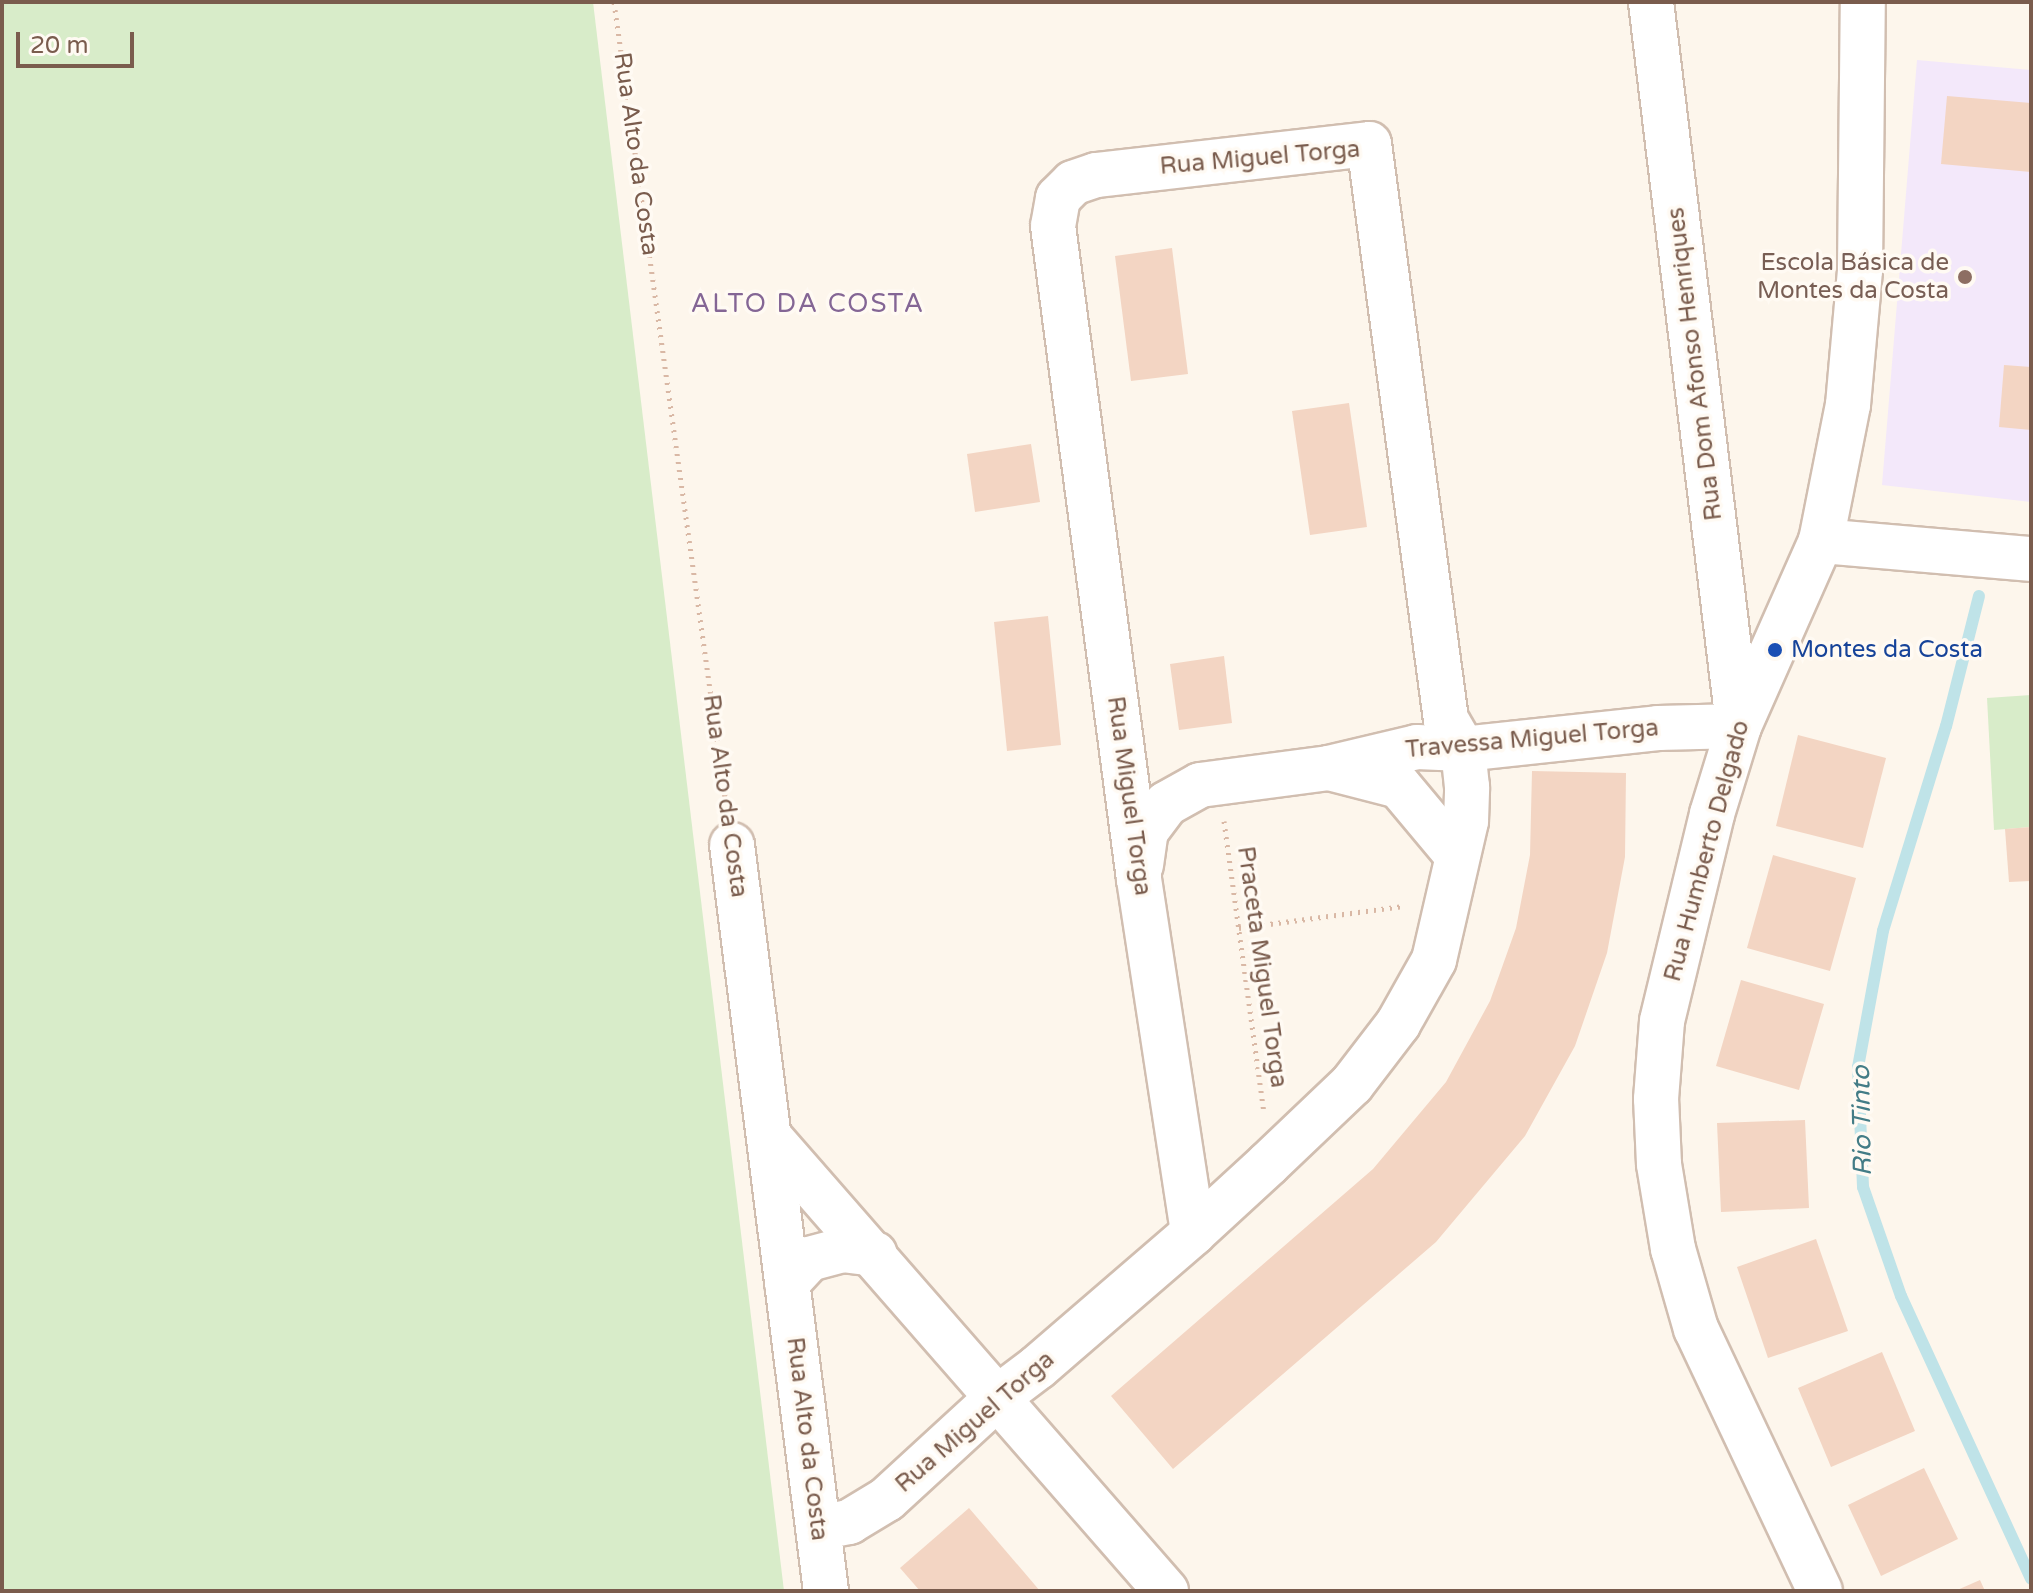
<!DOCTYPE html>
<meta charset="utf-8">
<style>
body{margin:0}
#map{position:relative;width:2033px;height:1593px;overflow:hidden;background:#fdf6ec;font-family:"Varela Round",sans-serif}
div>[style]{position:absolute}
.education>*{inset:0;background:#f3e8fa}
.green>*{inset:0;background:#d8ecc9}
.stream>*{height:12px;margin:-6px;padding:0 6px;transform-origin:6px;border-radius:6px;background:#bfe3e8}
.building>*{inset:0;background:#f3d5c3}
.path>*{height:5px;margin-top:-2.5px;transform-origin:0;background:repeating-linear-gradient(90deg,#d9b8a5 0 2px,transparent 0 8px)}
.roads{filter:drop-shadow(2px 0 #d1beb0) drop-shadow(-2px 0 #d1beb0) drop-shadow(0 2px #d1beb0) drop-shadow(0 -2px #d1beb0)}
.minor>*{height:44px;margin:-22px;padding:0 22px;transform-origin:22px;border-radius:22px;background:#fff}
.dots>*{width:22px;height:22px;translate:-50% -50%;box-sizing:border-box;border:4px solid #fffaf3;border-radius:50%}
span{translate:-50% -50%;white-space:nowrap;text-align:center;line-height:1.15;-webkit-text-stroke:7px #fffaf3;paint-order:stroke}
.street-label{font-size:24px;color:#7a5c4d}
.education-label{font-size:24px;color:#785e54}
.right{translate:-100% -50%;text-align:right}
.transit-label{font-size:24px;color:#164399}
.left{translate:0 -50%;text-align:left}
.neighbourhood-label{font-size:26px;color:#846695;letter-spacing:2px}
.water-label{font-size:26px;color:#437c86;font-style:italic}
.frame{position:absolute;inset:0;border:4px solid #7a5c4d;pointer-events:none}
.scale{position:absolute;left:16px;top:32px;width:118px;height:36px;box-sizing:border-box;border:4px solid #7a5c4d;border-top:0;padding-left:10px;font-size:24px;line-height:28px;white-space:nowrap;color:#7a5c4d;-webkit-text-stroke:6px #fffaf3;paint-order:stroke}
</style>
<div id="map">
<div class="education">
<div style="clip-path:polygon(1917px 60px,2031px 70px,2031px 502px,1882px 485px)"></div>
</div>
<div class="green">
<div style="clip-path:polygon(2px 2px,593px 2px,784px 1591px,2px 1591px)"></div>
<div style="clip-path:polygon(2031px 695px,2031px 827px,1994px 830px,1987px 698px)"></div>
</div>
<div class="stream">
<div style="left:1979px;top:596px;width:134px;rotate:104.2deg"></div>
<div style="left:1946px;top:726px;width:214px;rotate:107.1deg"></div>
<div style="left:1883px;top:931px;width:138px;rotate:100.4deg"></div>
<div style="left:1858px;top:1067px;width:120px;rotate:87.6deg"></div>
<div style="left:1863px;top:1187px;width:115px;rotate:70.8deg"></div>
<div style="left:1901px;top:1296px;width:311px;rotate:65.3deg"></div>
</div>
<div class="building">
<div style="clip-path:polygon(1947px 96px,2031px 103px,2031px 172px,1941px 164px)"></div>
<div style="clip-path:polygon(1172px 248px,1188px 374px,1131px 381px,1115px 256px)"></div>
<div style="clip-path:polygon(2004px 365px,2031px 367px,2031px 430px,1999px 427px)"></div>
<div style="clip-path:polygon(1349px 403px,1367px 527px,1310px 535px,1292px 411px)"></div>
<div style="clip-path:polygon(1031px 444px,1040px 502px,975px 512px,967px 454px)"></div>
<div style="clip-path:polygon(1048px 616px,1061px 745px,1007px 751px,994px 622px)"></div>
<div style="clip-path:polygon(1224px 656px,1232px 723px,1179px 730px,1170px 664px)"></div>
<div style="clip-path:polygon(1798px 735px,1886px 758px,1863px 848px,1776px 826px)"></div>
<div style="clip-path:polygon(1532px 771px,1626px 773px,1625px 857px,1607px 953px,1575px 1046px,1525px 1136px,1436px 1242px,1173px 1469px,1111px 1396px,1373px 1169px,1446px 1082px,1490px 1001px,1516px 928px,1530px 855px)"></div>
<div style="clip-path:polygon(2031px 827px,2031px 881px,2009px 882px,2005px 829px)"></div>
<div style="clip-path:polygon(1773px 855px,1856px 878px,1830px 971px,1747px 948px)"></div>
<div style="clip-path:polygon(1741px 980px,1824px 1004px,1799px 1090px,1716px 1066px)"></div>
<div style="clip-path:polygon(1805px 1120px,1809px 1208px,1721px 1212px,1717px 1123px)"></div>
<div style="clip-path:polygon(1816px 1239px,1848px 1331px,1768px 1358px,1737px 1267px)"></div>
<div style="clip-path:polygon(1882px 1352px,1915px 1431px,1831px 1467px,1798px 1388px)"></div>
<div style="clip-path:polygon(1924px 1468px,1958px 1539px,1881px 1576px,1848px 1505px)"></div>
<div style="clip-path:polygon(969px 1508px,1029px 1578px,1040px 1591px,920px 1591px,900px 1568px)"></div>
<div style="clip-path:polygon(1980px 1580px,1985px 1591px,1955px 1591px)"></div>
</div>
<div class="path">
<div style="left:614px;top:2px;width:810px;rotate:82.05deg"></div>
<div style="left:1224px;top:821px;width:294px;rotate:82.2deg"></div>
<div style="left:1239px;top:928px;width:166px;rotate:-7.6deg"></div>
</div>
<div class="roads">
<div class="minor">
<div style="left:1651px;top:2px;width:726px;rotate:83.12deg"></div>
<div style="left:1821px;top:541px;width:211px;rotate:4.9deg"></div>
<div style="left:1329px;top:768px;width:90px;rotate:-13.4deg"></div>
<div style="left:1417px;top:747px;width:46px;rotate:2.5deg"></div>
<div style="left:1463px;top:749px;width:196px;rotate:-6.1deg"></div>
<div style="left:1658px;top:728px;width:81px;rotate:-1.4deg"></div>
<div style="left:732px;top:845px;width:752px;rotate:82.82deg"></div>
<div style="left:1141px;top:865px;width:34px;rotate:-82deg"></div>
<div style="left:1146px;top:831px;width:34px;rotate:-53deg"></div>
<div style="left:1166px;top:804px;width:39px;rotate:-29deg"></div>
<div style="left:1200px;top:785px;width:130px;rotate:-7.5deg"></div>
<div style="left:1329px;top:768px;width:72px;rotate:14.4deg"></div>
<div style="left:1399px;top:786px;width:87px;rotate:50.1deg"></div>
<div style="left:772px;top:1140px;width:599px;rotate:48.86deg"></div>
<div style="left:787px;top:1283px;width:33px;rotate:-47deg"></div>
<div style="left:809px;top:1259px;width:34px;rotate:-15deg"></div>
<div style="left:842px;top:1250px;width:33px;rotate:7deg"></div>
<div style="left:818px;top:1528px;width:32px;rotate:-11deg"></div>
<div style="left:849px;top:1522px;width:44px;rotate:-31.2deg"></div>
<div style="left:887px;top:1499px;width:149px;rotate:-42.6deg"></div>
<div style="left:997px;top:1398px;width:51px;rotate:-37.1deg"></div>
<div style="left:1038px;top:1367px;width:205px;rotate:-40.8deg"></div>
<div style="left:1193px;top:1233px;width:102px;rotate:-42.6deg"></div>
<div style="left:1268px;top:1164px;width:116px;rotate:-43.6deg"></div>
<div style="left:1352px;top:1084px;width:76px;rotate:-52.5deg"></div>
<div style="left:1398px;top:1024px;width:73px;rotate:-60.6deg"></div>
<div style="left:1434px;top:960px;width:143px;rotate:-77deg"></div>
<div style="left:1466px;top:821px;width:34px;rotate:-88deg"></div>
<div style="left:1467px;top:787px;width:38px;rotate:-96deg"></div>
<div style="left:1463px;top:749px;width:34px;rotate:-120deg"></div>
<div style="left:1446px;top:720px;width:581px;rotate:-97.61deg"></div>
<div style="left:1369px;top:144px;width:275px;rotate:173.5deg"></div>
<div style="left:1096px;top:175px;width:24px;rotate:161deg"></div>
<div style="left:1073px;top:183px;width:21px;rotate:135deg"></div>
<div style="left:1058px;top:198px;width:28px;rotate:100deg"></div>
<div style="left:1053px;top:226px;width:659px;rotate:82.5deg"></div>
<div style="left:1139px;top:879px;width:358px;rotate:81.3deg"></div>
<div style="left:1820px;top:1591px;width:290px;rotate:-115.3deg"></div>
<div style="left:1696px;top:1329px;width:83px;rotate:-106deg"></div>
<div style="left:1673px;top:1249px;width:86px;rotate:-99.4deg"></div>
<div style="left:1659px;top:1164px;width:65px;rotate:-92.6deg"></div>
<div style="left:1656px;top:1099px;width:78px;rotate:-85.6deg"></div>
<div style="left:1662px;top:1021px;width:213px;rotate:-76.4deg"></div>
<div style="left:1712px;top:814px;width:92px;rotate:-72.9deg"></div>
<div style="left:1739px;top:726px;width:202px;rotate:-66.1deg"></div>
<div style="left:1821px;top:541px;width:139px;rotate:-78.8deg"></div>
<div style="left:1848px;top:405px;width:136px;rotate:-84.9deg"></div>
<div style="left:1860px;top:270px;width:268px;rotate:-89.4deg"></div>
</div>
</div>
<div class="dots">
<div style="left:1965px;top:277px;background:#8d6e63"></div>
<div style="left:1775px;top:650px;background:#1a4fb4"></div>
</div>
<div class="street-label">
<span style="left:636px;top:154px;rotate:82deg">Rua Alto da Costa</span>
<span style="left:1260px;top:158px;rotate:-5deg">Rua Miguel Torga</span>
<span style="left:1695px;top:364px;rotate:-97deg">Rua Dom Afonso Henriques</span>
<span style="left:1532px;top:739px;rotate:-5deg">Travessa Miguel Torga</span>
<span style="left:725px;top:796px;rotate:82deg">Rua Alto da Costa</span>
<span style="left:1129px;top:796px;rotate:82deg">Rua Miguel Torga</span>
<span style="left:1707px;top:851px;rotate:-75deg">Rua Humberto Delgado</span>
<span style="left:1262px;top:967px;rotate:82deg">Praceta Miguel Torga</span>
<span style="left:975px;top:1422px;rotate:-41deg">Rua Miguel Torga</span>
<span style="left:807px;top:1439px;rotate:83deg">Rua Alto da Costa</span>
</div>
<div class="education-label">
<span class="right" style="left:1949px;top:277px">Escola Básica de<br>Montes da Costa</span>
</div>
<div class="transit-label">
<span class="left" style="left:1791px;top:650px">Montes da Costa</span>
</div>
<div class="neighbourhood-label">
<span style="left:808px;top:304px">ALTO DA COSTA</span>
</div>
<div class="water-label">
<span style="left:1862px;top:1121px;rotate:-91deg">Rio Tinto</span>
</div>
<div class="frame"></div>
<div class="scale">20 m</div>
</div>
